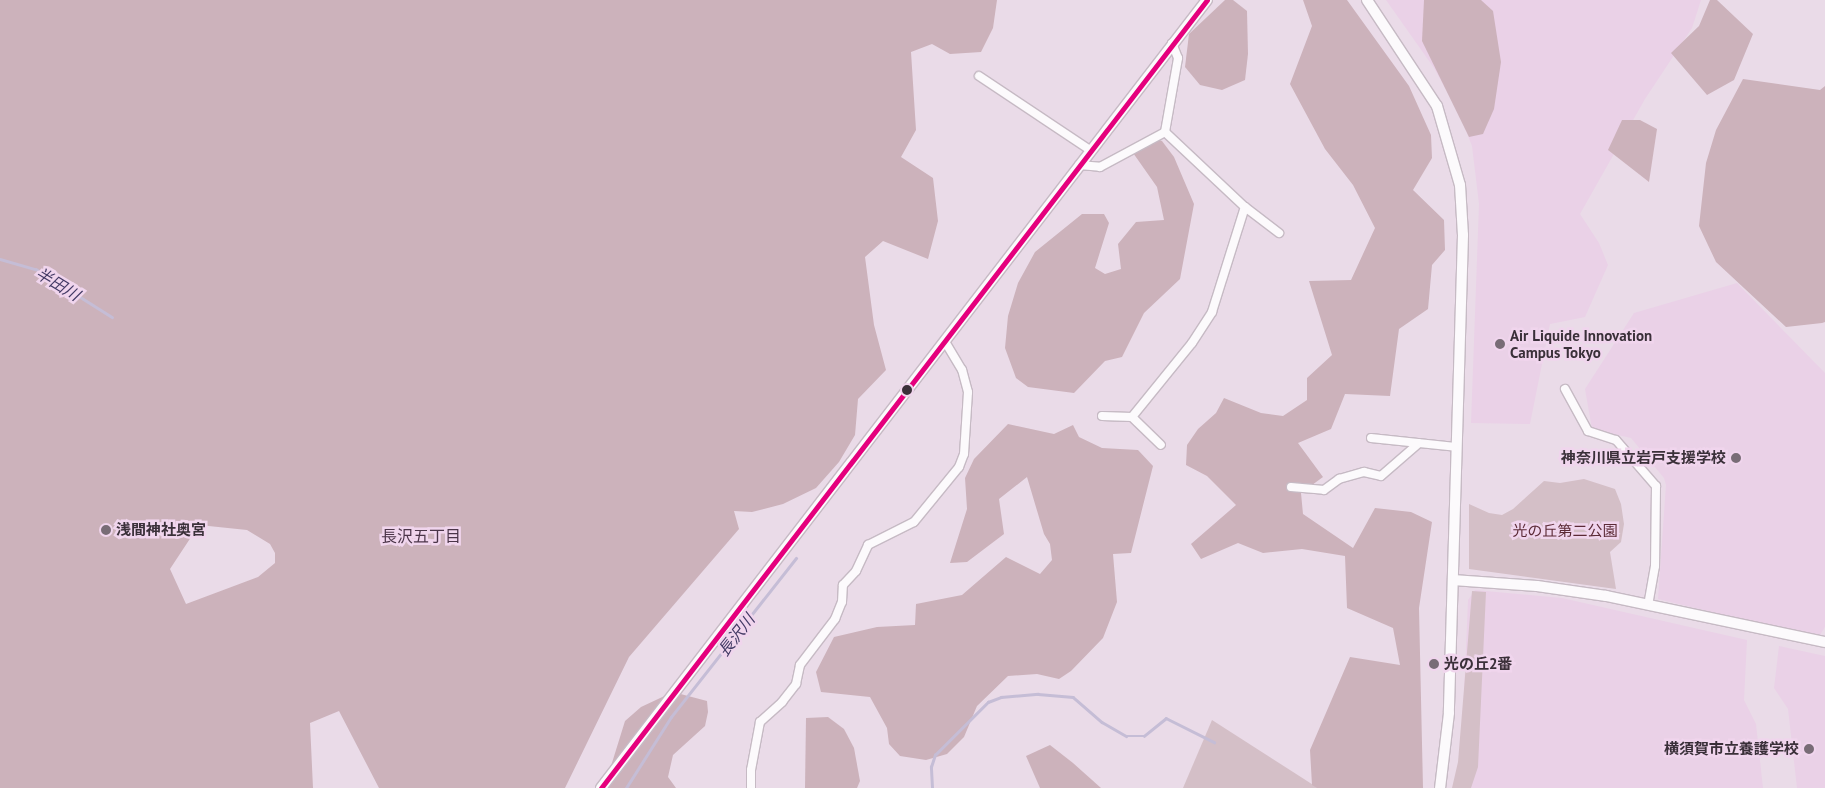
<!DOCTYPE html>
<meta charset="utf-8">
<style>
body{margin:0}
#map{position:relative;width:1825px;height:788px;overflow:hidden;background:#eadbe8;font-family:"PT Sans","Noto Sans JP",sans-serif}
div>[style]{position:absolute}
.built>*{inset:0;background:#ead1e7}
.green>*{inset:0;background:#d4bfc7}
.forest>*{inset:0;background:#ccb2bb}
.stream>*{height:2.5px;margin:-1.25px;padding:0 1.25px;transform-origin:1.25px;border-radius:1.25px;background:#c5bdd6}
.roads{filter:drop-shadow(1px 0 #c6bac4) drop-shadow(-1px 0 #c6bac4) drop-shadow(0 1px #c6bac4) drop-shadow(0 -1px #c6bac4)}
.street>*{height:8px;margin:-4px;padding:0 4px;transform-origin:4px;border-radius:4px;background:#fcfafc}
.secondary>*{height:10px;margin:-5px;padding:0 5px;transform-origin:5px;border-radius:5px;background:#fcfafc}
.bus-1>*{height:5px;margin:-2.5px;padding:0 2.5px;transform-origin:2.5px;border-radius:2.5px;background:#e5007d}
.dots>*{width:14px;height:14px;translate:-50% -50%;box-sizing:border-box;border:2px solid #f0d5ed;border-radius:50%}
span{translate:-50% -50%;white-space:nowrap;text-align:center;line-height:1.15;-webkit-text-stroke:5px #f0d5ed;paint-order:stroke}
.poi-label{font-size:15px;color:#3a3039;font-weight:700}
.left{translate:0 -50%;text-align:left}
.right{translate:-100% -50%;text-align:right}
.park-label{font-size:15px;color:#5b2a36}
.water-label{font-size:16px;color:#433a65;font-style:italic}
.neighbourhood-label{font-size:16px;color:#4b3549}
</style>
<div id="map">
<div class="built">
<div style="clip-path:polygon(1386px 0,1701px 0,1692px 28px,1645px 99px,1580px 214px,1599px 243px,1608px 265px,1585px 317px,1550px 324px,1530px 424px,1471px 423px,1479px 204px,1472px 146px,1459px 113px,1434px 68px)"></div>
<div style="clip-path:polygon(1737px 283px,1825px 373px,1825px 627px,1818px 638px,1658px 599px,1666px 485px,1664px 478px,1631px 438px,1592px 429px,1585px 389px,1634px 313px)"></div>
<div style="clip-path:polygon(1475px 590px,1562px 598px,1747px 640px,1744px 700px,1756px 724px,1763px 788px,1456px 788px,1461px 765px,1468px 600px)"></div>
<div style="clip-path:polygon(1779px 646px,1825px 656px,1825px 788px,1797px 788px,1788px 709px,1774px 688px)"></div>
</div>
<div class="green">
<div style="clip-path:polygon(1584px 479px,1615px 489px,1621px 504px,1624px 524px,1621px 542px,1610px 552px,1616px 589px,1469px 569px,1469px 504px,1489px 513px,1502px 515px,1513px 509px,1544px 481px,1560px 483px)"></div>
<div style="clip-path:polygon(1472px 591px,1486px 592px,1478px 767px,1471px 788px,1452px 788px,1458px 762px)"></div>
<div style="clip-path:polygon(1212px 720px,1318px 788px,1183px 788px)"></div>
</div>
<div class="forest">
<div style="clip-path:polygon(evenodd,0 0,997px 0,993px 28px,981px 52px,950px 54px,932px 44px,911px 52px,916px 130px,901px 157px,933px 178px,938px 221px,928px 259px,883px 241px,865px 257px,874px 325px,886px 370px,858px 399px,855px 435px,839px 462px,816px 488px,783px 504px,752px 512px,734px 511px,739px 529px,629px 657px,565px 788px,379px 788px,339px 711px,310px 723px,313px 788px,0 788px,0 0,199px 525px,247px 530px,270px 544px,275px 553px,275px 563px,258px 577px,186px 604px,170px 569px,199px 525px)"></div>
<div style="clip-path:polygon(1225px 0,1233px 0,1247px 11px,1248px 54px,1245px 80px,1222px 90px,1200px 85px,1185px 67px,1189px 34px)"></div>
<div style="clip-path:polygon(1303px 0,1347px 0,1409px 86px,1431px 135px,1432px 158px,1413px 190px,1444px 220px,1445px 250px,1432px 265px,1428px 309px,1399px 329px,1390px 396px,1345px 394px,1331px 429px,1298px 443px,1323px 477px,1301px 493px,1303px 514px,1353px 548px,1375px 508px,1411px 512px,1432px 522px,1419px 608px,1423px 788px,1317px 788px,1312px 785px,1310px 750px,1350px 657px,1400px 665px,1393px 628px,1347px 608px,1345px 556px,1302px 549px,1263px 553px,1238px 543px,1201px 559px,1191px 544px,1236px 505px,1207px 476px,1186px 465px,1187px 445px,1198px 429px,1216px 413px,1224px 398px,1261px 413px,1283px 416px,1307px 400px,1307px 378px,1332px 355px,1309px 281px,1351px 280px,1375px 228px,1353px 185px,1325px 149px,1290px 84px,1312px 26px)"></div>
<div style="clip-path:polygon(1424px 0,1481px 0,1493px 11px,1501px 62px,1494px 109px,1483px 134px,1469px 137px,1422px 41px)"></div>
<div style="clip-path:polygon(1710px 0,1717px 0,1753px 34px,1734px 80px,1707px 95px,1671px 53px,1699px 26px)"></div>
<div style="clip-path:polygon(1743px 79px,1820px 90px,1825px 86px,1825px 322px,1822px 323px,1786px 327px,1716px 262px,1699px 226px,1706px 163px,1716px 130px)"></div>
<div style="clip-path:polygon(1622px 120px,1640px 120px,1657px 129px,1649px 182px,1608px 150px)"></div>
<div style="clip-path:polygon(1147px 136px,1162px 141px,1174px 157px,1194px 204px,1180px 279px,1144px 313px,1122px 357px,1105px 361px,1074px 393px,1028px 387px,1016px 378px,1005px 348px,1008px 316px,1018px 283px,1035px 252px,1082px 214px,1104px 214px,1109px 223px,1095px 268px,1105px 274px,1121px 269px,1118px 244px,1136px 222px,1164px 220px,1157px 187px,1131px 150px)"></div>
<div style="clip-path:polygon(1008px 424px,1054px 434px,1073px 425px,1079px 437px,1102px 448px,1138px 450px,1153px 466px,1131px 553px,1113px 554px,1117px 602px,1103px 638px,1071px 671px,1059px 679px,1037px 674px,1008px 676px,977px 706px,964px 737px,947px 754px,926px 760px,900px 756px,889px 744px,887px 728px,870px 697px,821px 692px,816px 672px,834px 637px,877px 627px,915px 625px,916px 604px,962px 595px,1006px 557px,1040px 574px,1052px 560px,1050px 544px,1044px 534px,1027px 477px,999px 499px,1004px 534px,967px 562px,950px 563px,967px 509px,965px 478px,974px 459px)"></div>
<div style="clip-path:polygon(673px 692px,707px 701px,708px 712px,705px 726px,673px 755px,668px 777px,676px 788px,608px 788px,607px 779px,625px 721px,641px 707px)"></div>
<div style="clip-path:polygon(828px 717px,844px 729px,854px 748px,860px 781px,857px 788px,805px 788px,806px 718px)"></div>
<div style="clip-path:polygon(1050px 745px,1073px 763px,1101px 788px,1040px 788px,1026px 756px)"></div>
</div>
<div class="stream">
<div style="left:0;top:259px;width:37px;rotate:16deg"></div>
<div style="left:36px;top:269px;width:90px;rotate:32.3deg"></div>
<div style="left:626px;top:788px;width:84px;rotate:-57.6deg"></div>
<div style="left:671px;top:717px;width:202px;rotate:-51.8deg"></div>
<div style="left:932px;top:788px;width:21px;rotate:-93deg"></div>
<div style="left:931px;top:767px;width:13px;rotate:-72deg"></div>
<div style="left:935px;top:755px;width:75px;rotate:-45deg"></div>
<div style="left:988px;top:702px;width:14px;rotate:-21deg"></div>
<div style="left:1001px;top:697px;width:37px;rotate:-5deg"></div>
<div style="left:1038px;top:694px;width:35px;rotate:5deg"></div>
<div style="left:1073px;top:697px;width:38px;rotate:41deg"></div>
<div style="left:1102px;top:722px;width:28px;rotate:30deg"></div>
<div style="left:1126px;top:736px;width:18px"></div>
<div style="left:1144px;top:736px;width:28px;rotate:-39deg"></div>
<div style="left:1166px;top:718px;width:54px;rotate:26.6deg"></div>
</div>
<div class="roads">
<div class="street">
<div style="left:979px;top:76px;width:133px;rotate:33.7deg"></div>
<div style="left:1165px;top:132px;width:110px;rotate:43.2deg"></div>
<div style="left:1245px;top:207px;width:43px;rotate:37.4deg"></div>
<div style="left:1079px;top:165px;width:21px;rotate:5deg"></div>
<div style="left:1100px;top:167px;width:74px;rotate:-28.3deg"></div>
<div style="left:1165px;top:132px;width:75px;rotate:-80deg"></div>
<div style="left:1178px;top:58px;width:16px;rotate:-112deg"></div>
<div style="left:1565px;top:389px;width:48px;rotate:61.3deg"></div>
<div style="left:1588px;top:431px;width:29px;rotate:18deg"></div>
<div style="left:1616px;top:440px;width:61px;rotate:49deg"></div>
<div style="left:1656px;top:486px;width:80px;rotate:90.7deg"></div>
<div style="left:1655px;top:566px;width:39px;rotate:100deg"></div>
<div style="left:1102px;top:416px;width:30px;rotate:2deg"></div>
<div style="left:1132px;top:417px;width:40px;rotate:44deg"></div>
<div style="left:1132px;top:417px;width:95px;rotate:-51deg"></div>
<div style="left:1192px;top:343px;width:37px;rotate:-57deg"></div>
<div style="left:1212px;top:312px;width:110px;rotate:-72.6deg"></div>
<div style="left:1371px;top:438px;width:85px;rotate:6deg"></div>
<div style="left:1291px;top:487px;width:33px;rotate:5deg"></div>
<div style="left:1324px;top:490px;width:19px;rotate:-36deg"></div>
<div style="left:1339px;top:479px;width:26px;rotate:-16deg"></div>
<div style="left:1364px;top:472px;width:17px;rotate:13deg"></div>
<div style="left:1381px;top:476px;width:50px;rotate:-41deg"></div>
<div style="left:751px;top:788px;width:18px;rotate:-90deg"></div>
<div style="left:751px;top:770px;width:49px;rotate:-79.4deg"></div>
<div style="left:760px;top:722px;width:30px;rotate:-42deg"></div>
<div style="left:782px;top:702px;width:23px;rotate:-52deg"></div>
<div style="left:796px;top:684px;width:19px;rotate:-78deg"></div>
<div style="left:800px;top:665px;width:58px;rotate:-52.7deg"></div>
<div style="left:835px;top:619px;width:18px;rotate:-68deg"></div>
<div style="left:842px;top:602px;width:17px;rotate:-87deg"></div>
<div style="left:843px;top:585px;width:19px;rotate:-47deg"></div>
<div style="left:856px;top:571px;width:29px;rotate:-65deg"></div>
<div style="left:868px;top:545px;width:51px;rotate:-26.6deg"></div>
<div style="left:914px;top:522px;width:71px;rotate:-50.7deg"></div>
<div style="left:959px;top:467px;width:14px;rotate:-69deg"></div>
<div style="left:964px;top:454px;width:62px;rotate:-86.3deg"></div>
<div style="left:968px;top:392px;width:23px;rotate:-105deg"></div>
<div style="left:962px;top:370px;width:31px;rotate:-121deg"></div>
</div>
<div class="secondary">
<div style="left:1367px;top:0;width:127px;rotate:56.6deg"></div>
<div style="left:1437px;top:106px;width:82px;rotate:73.8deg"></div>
<div style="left:1460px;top:185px;width:50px;rotate:86.6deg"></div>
<div style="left:1463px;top:235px;width:478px;rotate:91.7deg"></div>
<div style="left:1449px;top:713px;width:76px;rotate:96.8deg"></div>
<div style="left:1453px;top:580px;width:84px;rotate:4.1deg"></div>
<div style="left:1537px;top:586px;width:70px;rotate:8.2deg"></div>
<div style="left:1606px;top:596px;width:224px;rotate:11.9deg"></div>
<div style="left:601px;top:788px;width:994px;rotate:-52.44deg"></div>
</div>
</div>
<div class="bus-1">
<div style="left:601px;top:788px;width:994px;rotate:-52.44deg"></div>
</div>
<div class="dots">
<div style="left:1500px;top:344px;background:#786c76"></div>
<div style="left:907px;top:390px;background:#3a3039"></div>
<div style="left:1736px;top:458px;background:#786c76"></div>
<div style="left:106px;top:530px;background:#786c76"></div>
<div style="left:1434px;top:664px;background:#786c76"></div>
<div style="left:1809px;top:749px;background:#786c76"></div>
</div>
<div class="poi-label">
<span class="left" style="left:1510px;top:344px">Air Liquide Innovation<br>Campus Tokyo</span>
<span class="right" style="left:1726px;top:458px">神奈川県立岩戸支援学校</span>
<span class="left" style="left:116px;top:530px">浅間神社奥宮</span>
<span class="left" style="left:1444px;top:664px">光の丘2番</span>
<span class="right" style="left:1799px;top:749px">横須賀市立養護学校</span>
</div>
<div class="park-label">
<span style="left:1565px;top:531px">光の丘第二公園</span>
</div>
<div class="water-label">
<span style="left:58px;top:284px;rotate:31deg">半田川</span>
<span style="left:736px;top:635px;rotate:-52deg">長沢川</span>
</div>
<div class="neighbourhood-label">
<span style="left:421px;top:536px">長沢五丁目</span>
</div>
</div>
